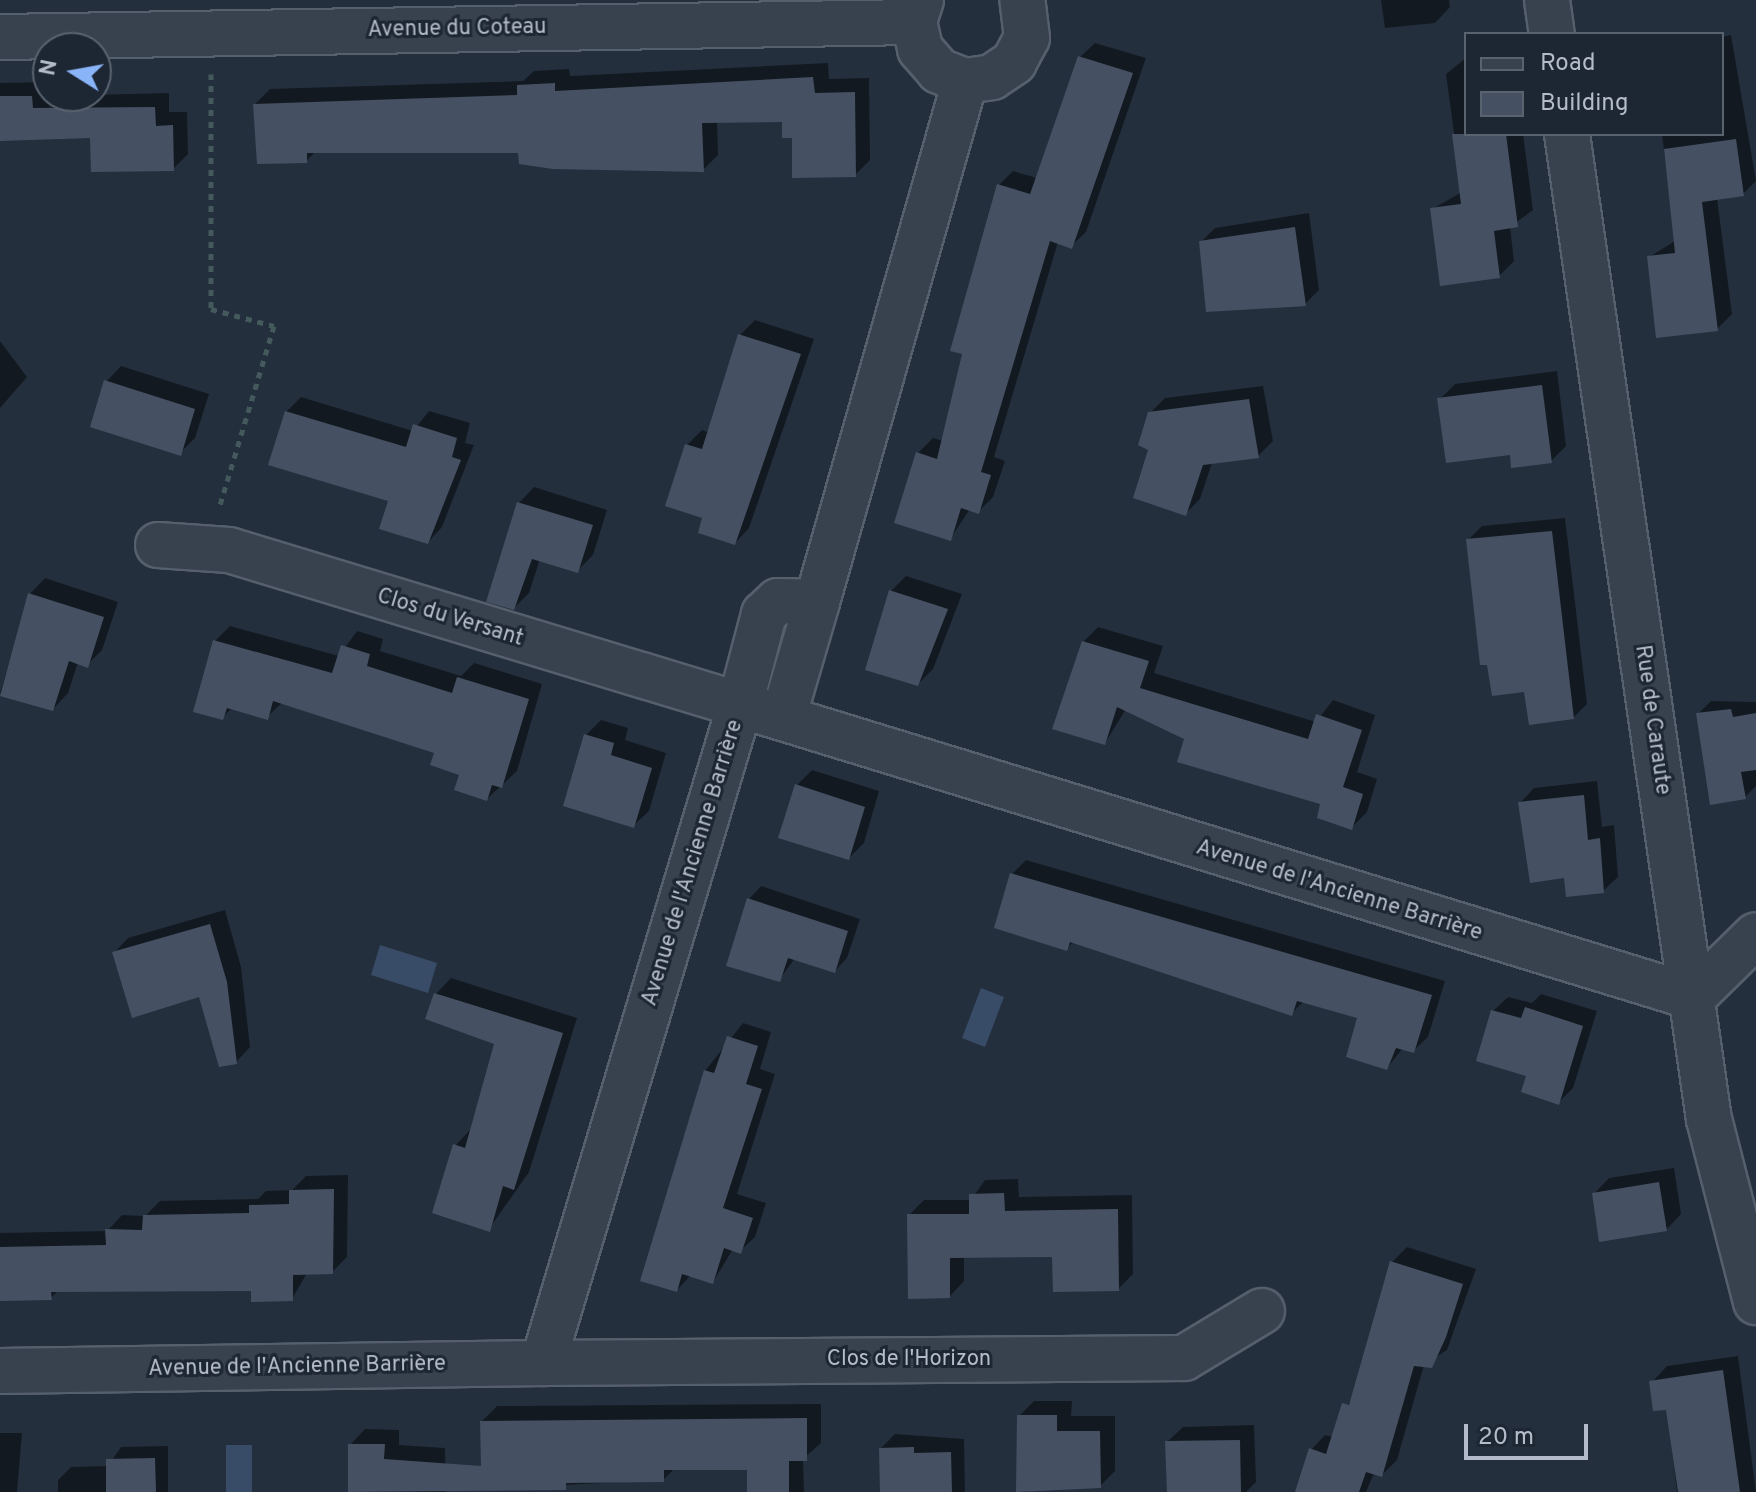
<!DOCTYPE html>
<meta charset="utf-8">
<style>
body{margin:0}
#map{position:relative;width:1756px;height:1492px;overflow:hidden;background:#242f3e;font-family:Overpass,sans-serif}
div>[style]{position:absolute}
.water>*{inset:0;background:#394c67}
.shadow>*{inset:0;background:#0007}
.building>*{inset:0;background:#455162}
.path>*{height:5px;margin-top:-2.5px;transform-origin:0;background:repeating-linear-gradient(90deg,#44595c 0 6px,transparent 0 12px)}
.roads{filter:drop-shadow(2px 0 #565f6c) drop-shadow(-2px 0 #565f6c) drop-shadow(0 2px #565f6c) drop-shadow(0 -2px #565f6c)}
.minor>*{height:44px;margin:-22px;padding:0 22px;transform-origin:22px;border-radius:22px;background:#38414e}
span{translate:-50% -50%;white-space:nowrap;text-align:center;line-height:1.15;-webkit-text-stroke:6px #1d2633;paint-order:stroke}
.street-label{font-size:22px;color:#b4bcc9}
.legend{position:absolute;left:1464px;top:32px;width:260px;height:104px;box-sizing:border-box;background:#1d2633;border:2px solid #59626f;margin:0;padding:10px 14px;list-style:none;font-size:24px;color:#b4bcc9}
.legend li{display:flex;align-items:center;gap:16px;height:40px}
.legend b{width:40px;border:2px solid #59626f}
.north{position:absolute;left:32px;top:32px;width:80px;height:80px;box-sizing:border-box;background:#1d2633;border:2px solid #59626f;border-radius:50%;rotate:281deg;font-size:22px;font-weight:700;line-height:32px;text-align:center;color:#b4bcc9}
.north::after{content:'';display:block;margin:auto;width:28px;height:36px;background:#8ab4f8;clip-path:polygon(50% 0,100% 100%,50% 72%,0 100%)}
.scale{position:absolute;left:1464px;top:1424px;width:124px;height:36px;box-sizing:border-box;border:4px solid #b4bcc9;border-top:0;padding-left:10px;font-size:24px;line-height:28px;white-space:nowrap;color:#b4bcc9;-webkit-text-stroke:6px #1d2633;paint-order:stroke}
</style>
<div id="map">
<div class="water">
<div style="clip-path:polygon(380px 945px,437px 963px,428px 993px,371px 975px)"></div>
<div style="clip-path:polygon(981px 988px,1004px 997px,985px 1047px,962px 1038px)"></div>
<div style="clip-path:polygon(226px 1445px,252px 1445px,252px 1492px,226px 1492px)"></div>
</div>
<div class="shadow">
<div style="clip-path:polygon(1381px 0,1449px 0,1450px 7px,1435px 23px,1385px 28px)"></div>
<div style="clip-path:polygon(1731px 35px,1756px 181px,1743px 194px,1717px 198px,1732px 314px,1717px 329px,1649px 257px,1675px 241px,1662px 134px,1722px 134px,1722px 37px)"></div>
<div style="clip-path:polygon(1095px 43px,1146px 58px,1086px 232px,1071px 246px,1058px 242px,994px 457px,1005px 461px,993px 497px,978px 512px,970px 509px,950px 539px,918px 453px,933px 438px,943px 441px,999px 185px,1013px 171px,1037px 178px,1080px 57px)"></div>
<div style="clip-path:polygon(1466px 58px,1466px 134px,1523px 134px,1533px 210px,1510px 227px,1514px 261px,1499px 276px,1432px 209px,1462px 192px,1446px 74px)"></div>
<div style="clip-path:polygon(828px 63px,829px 79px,869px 78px,870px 160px,855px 175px,794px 136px,784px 120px,717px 121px,718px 155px,703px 170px,520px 151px,316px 151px,306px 161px,255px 104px,270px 89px,523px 81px,534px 71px,569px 69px,570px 76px)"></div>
<div style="clip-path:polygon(46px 82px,48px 96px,169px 93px,169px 112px,187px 112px,188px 154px,173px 169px,92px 136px,0 139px,0 83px)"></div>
<div style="clip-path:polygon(1309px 213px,1319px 290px,1305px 304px,1201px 242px,1215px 228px)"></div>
<div style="clip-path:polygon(755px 320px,814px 339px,749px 528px,735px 543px,704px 517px,687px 445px,702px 430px,710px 433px,740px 335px)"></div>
<div style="clip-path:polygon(0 341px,27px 377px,0 408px)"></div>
<div style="clip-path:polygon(121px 366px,209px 394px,195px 438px,180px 453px,106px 382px)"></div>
<div style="clip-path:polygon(1557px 371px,1566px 446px,1551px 461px,1511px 453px,1440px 399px,1455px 384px)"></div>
<div style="clip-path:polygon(1263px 386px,1273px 441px,1258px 456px,1212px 463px,1200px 499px,1185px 514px,1150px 448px,1150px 413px,1165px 398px)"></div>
<div style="clip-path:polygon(301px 397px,413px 431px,429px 411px,470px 423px,465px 443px,474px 445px,442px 527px,428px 542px,391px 500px,286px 412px)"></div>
<div style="clip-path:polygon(534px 487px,607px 510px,593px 555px,577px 571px,540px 559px,529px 593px,514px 608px,519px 503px)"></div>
<div style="clip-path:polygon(1565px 518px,1587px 704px,1573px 718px,1526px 689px,1468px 540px,1482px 526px)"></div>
<div style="clip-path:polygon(906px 576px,962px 594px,933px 669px,918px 684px,891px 591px)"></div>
<div style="clip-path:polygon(45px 578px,118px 602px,102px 650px,87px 665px,78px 662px,68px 693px,53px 709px,0 693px,30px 594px)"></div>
<div style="clip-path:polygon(230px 626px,339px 656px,357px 631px,383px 639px,380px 651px,461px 676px,474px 663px,542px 684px,517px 771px,487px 799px,436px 751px,283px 702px,267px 717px,233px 707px,222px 718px,215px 641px)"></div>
<div style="clip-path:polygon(1098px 627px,1163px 646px,1154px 673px,1316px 722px,1333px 700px,1375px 715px,1357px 772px,1377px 779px,1367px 812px,1352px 827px,1322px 802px,1126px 709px,1105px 743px,1083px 642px)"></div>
<div style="clip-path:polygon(1711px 701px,1756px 702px,1756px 786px,1745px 797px,1698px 714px)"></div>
<div style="clip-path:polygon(601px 720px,628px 728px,625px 740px,666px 753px,649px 811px,633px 826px,586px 735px)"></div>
<div style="clip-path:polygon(812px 770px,879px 791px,864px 843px,849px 858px,797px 785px)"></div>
<div style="clip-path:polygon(1597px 781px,1602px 827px,1614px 825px,1618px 877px,1603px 891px,1566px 876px,1520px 803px,1534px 788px)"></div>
<div style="clip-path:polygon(1026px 860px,1445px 981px,1428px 1037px,1413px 1051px,1403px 1048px,1387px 1068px,1359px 1017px,1304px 1001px,1292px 1013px,1073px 942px,1066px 949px,1012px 874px)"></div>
<div style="clip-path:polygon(761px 886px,860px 919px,847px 958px,835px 971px,795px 958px,779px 980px,749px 899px)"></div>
<div style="clip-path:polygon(225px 910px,241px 967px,250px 1047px,236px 1062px,200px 995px,114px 953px,128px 938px)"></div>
<div style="clip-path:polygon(451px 978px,577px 1018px,529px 1172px,489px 1229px,455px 1146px,470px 1130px,496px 1042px,436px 994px)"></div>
<div style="clip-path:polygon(1541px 994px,1597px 1011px,1573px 1088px,1558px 1103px,1529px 1075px,1493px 1011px,1508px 997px,1532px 1003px)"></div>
<div style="clip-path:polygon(743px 1023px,771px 1032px,760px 1069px,775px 1074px,737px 1194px,766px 1203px,755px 1237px,740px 1251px,733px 1249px,713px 1282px,691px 1275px,677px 1290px,705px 1071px)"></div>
<div style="clip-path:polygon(1674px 1168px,1681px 1214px,1666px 1230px,1594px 1194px,1609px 1178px)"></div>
<div style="clip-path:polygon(348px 1175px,347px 1257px,332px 1272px,307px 1273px,292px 1299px,253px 1289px,59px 1290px,51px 1298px,0 1299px,0 1233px,107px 1231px,122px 1215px,145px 1216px,160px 1201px,258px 1199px,266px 1191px,292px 1190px,306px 1176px)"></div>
<div style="clip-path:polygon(1018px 1179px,1019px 1197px,1132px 1195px,1133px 1274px,1118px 1289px,1054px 1255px,964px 1256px,964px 1281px,950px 1296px,909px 1215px,924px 1200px,971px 1200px,985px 1180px)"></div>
<div style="clip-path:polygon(1407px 1247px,1476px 1269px,1447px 1350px,1424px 1365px,1397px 1460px,1382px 1475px,1374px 1473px,1366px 1492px,1315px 1492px,1311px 1450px,1325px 1435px,1333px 1437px,1354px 1393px,1392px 1262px)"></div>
<div style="clip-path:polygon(1738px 1356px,1756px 1492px,1677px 1492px,1667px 1408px,1652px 1382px,1667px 1366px)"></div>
<div style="clip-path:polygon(1034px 1401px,1072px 1401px,1071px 1416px,1115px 1416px,1115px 1471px,1100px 1486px,1018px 1492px,1019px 1416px)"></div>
<div style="clip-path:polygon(821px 1404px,821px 1443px,803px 1459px,804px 1492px,749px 1492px,749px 1468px,675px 1468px,663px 1480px,484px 1489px,482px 1421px,497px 1406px)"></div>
<div style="clip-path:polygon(1254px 1425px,1256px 1482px,1246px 1492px,1169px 1492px,1167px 1442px,1183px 1427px)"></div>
<div style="clip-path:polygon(365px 1429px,399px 1430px,399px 1445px,445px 1448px,446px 1492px,350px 1492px,350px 1445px)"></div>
<div style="clip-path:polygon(0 1433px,22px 1433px,17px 1492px,0 1492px)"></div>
<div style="clip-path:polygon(895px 1434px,964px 1439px,965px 1492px,905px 1492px,881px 1448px)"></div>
<div style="clip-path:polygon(168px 1446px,168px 1492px,58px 1492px,58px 1480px,71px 1467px,108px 1466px,121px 1447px)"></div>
</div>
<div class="building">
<div style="clip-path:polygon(1078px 56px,1133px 73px,1072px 249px,1050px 241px,981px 472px,991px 475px,979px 514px,961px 508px,951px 541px,894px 523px,916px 452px,937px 459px,962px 354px,950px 351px,997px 184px,1030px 194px)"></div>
<div style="clip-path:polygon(813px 77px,815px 93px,855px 92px,856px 177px,792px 178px,792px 138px,782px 138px,782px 122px,702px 123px,704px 172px,553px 169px,519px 164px,518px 153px,307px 153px,307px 163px,257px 164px,253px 104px,517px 95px,517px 85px,555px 83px,555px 91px)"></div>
<div style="clip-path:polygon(0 96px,32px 96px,33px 108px,155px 107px,156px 126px,173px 125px,174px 171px,91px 172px,90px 138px,0 141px)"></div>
<div style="clip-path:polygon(1452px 134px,1506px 134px,1518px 227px,1494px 231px,1500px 278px,1440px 286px,1430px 208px,1461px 204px)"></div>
<div style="clip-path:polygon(1736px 139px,1744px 196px,1702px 202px,1718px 331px,1656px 338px,1647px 256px,1675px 253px,1664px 149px)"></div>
<div style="clip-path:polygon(1295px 227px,1306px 306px,1206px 312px,1199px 241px)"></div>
<div style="clip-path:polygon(738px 334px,801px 354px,735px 545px,698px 533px,702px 518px,665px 506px,685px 444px,702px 449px)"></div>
<div style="clip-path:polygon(104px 380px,195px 409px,181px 456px,90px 427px)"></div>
<div style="clip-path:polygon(1542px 385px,1552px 463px,1511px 468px,1510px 455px,1446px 463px,1437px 398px)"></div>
<div style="clip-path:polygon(1249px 399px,1259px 458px,1203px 465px,1186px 516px,1133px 498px,1148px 450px,1138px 445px,1148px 412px)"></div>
<div style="clip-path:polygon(285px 411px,406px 447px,413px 424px,457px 438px,452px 457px,461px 460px,428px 544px,379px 529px,388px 501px,268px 465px)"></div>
<div style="clip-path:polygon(517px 502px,593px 525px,578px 573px,532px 559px,514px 610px,486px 602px)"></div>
<div style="clip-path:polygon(1552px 531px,1574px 719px,1529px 725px,1524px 692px,1492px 696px,1487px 665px,1480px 665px,1466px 539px)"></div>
<div style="clip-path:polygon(889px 590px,948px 609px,918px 686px,865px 670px)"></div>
<div style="clip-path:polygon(28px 593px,104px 617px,88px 668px,69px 661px,53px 711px,0 696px)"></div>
<div style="clip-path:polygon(213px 640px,332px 673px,341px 645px,370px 654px,367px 666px,452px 693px,457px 677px,529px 699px,502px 788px,492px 785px,487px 801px,454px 790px,459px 775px,430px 765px,434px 753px,273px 701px,268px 720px,227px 708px,223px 720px,193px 712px)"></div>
<div style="clip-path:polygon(1082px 641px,1149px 661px,1140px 688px,1308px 739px,1316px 714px,1362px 730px,1343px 787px,1363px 794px,1352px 830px,1317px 818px,1320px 804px,1177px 762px,1184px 739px,1117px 707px,1105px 745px,1052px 729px)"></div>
<div style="clip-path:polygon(1731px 709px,1733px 717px,1756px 713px,1756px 770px,1741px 772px,1746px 799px,1710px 805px,1696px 713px)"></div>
<div style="clip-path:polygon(584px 734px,614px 743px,611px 755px,652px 768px,634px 828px,563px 806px)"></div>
<div style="clip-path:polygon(795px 784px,865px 807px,849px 860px,778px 838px)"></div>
<div style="clip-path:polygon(1584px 795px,1588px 840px,1600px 838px,1604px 893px,1566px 897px,1564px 878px,1530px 883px,1518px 802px)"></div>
<div style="clip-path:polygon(1010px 873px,1432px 995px,1414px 1053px,1396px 1048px,1387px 1070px,1346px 1057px,1357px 1018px,1297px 1001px,1292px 1016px,1070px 942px,1067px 951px,994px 928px)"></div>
<div style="clip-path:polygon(747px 898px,848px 931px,835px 973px,788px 958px,780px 982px,726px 966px)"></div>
<div style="clip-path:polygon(210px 924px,227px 982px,237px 1064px,219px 1067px,199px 997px,132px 1018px,112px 952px)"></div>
<div style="clip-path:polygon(434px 993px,563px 1033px,514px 1190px,503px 1186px,490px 1232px,432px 1213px,453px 1144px,465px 1148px,494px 1044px,425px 1019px)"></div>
<div style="clip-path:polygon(1525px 1007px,1583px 1026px,1559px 1105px,1521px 1092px,1526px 1076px,1476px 1061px,1491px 1010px,1521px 1018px)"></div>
<div style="clip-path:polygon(727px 1036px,758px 1046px,746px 1084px,762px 1089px,723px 1208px,753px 1218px,741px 1254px,724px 1248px,713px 1284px,682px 1274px,677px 1292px,640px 1281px,704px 1070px,714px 1073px)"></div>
<div style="clip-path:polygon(1659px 1182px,1667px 1231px,1599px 1242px,1592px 1193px)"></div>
<div style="clip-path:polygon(334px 1189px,333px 1274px,293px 1275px,293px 1301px,251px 1302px,251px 1291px,51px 1292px,52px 1300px,0 1301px,0 1247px,106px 1245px,105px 1229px,142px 1230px,143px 1215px,249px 1213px,249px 1205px,289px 1204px,289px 1190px)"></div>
<div style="clip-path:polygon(1004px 1193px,1005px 1211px,1118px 1209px,1119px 1291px,1053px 1292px,1052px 1257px,950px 1258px,950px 1298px,908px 1299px,907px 1214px,969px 1214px,969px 1194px)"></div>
<div style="clip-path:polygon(1390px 1261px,1463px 1284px,1446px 1337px,1432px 1368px,1414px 1366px,1382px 1477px,1366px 1472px,1359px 1492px,1295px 1492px,1309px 1448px,1326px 1454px,1342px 1403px,1349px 1405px)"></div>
<div style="clip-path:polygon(1723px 1370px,1740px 1492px,1678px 1492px,1666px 1410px,1653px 1411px,1649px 1381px)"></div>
<div style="clip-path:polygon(1017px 1415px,1057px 1415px,1057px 1431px,1100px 1431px,1101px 1488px,1016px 1492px)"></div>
<div style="clip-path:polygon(807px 1418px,807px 1461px,789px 1461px,789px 1492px,747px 1492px,747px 1470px,664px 1470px,664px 1482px,566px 1483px,566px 1490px,348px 1492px,348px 1444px,385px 1444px,384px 1459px,481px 1466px,480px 1421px)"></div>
<div style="clip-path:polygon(1240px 1440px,1241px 1492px,1167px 1492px,1165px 1441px)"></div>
<div style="clip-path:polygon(914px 1447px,914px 1453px,951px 1452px,952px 1492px,880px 1492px,879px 1448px)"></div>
<div style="clip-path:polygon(155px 1458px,156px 1492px,106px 1492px,106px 1459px)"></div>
</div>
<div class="path">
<div style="left:211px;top:74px;width:235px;rotate:90deg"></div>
<div style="left:211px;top:309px;width:65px;rotate:15.1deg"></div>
<div style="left:274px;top:326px;width:190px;rotate:106.8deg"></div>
</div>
<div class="roads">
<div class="minor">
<div style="left:921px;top:0;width:23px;rotate:108deg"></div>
<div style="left:914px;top:22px;width:28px;rotate:77deg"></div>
<div style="left:920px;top:49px;width:29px;rotate:49deg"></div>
<div style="left:939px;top:71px;width:28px;rotate:21deg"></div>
<div style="left:965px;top:81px;width:27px;rotate:-8deg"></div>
<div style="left:992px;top:77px;width:27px;rotate:-34deg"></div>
<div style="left:1014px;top:62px;width:27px;rotate:-62deg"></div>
<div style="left:1027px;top:38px;width:38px;rotate:-97deg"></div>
<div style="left:1547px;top:0;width:34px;rotate:82deg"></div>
<div style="left:0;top:37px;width:914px;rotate:-0.94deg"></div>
<div style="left:1567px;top:134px;width:995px;rotate:81.8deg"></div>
<div style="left:1709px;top:1119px;width:189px;rotate:75.6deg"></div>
<div style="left:158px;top:545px;width:71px;rotate:4deg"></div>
<div style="left:229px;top:550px;width:534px;rotate:16.87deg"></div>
<div style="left:740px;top:705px;width:94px;rotate:-75.2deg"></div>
<div style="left:764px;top:614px;width:19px;rotate:-43deg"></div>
<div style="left:778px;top:601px;width:39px;rotate:1deg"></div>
<div style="left:817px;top:602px;width:121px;rotate:106.3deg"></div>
<div style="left:817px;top:602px;width:542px;rotate:-74.14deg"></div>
<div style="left:543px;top:1363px;width:641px;rotate:-0.45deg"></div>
<div style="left:1184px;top:1358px;width:91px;rotate:-31.1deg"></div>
<div style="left:0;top:1371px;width:543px;rotate:-0.84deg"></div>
<div style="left:543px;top:1363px;width:687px;rotate:-73.33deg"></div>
<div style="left:740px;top:705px;width:997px;rotate:17.04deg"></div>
<div style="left:1693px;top:997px;width:88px;rotate:-44.5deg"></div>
</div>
</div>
<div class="street-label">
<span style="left:457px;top:29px;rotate:-1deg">Avenue du Coteau</span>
<span style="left:450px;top:618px;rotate:17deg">Clos du Versant</span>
<span style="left:1652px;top:720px;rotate:82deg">Rue de Caraute</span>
<span style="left:693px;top:863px;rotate:-73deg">Avenue de l'Ancienne Barrière</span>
<span style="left:1339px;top:891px;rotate:17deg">Avenue de l'Ancienne Barrière</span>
<span style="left:909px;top:1360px">Clos de l'Horizon</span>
<span style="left:297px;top:1367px;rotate:-1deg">Avenue de l'Ancienne Barrière</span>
</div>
<ul class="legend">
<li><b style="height:10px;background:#38414e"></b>Road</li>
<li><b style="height:22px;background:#455162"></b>Building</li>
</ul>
<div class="north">N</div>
<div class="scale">20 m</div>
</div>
